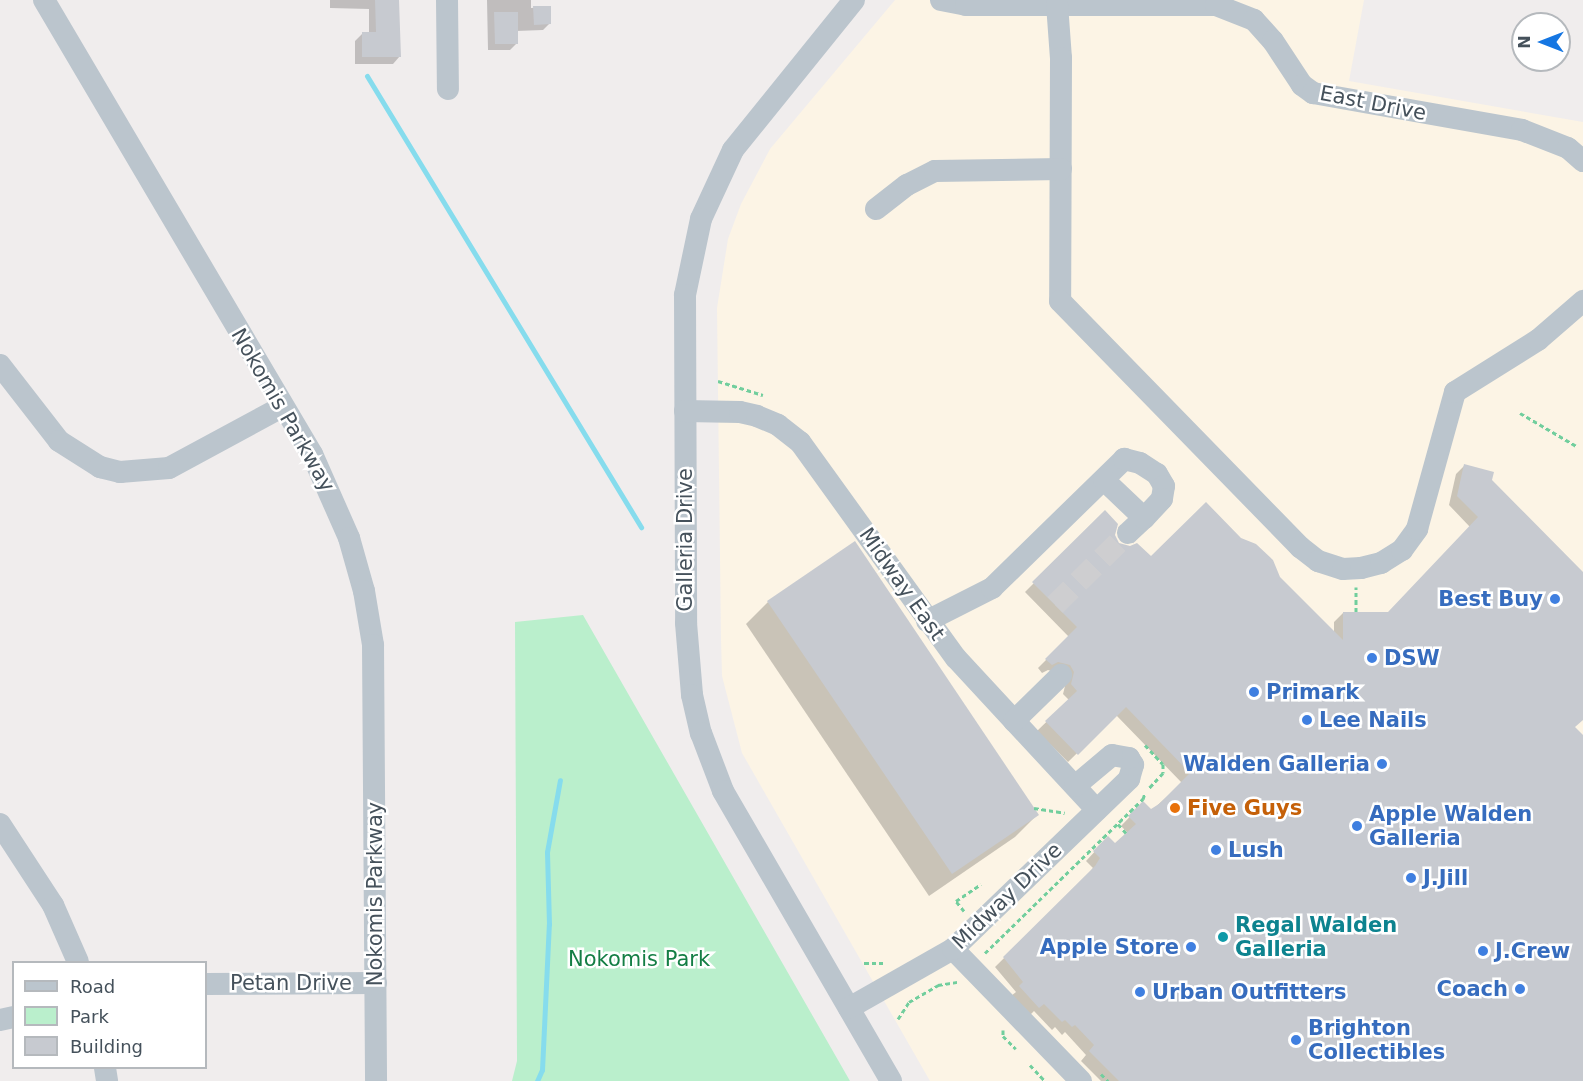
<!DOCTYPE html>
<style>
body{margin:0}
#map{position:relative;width:1583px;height:1081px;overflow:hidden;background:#f0eded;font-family:"DejaVu Sans",sans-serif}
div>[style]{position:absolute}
.commercial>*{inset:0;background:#fcf4e5}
.green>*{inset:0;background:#baefcc}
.shadow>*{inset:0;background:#0003}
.stream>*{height:5px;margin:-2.5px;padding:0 2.5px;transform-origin:2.5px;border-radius:2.5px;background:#86dced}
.building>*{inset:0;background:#c7cad0}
.minor-tunnel>*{height:22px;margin-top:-11px;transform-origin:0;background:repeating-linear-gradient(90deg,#ceced0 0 22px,transparent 0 33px)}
.path>*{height:3px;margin-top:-1.5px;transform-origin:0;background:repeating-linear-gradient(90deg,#71ce9d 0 4.5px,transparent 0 7.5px)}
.minor>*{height:22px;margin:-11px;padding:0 11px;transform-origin:11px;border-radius:11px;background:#bbc5cd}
.dots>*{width:16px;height:16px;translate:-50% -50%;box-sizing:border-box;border:3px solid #fff;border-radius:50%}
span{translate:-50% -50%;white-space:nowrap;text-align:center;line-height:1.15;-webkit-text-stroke:5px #fff;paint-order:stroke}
.street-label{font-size:21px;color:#45515b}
.shop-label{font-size:21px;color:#366cbe;font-weight:700}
.right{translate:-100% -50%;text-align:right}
.left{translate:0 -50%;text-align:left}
.food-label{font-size:21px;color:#c56008;font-weight:700}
.culture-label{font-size:21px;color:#0d838f;font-weight:700}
.park-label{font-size:21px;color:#147e45}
.legend{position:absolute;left:12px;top:961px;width:195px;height:108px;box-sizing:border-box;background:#fff;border:2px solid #b5b9bd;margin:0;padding:8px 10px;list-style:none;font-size:18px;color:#45515b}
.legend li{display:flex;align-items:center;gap:12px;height:30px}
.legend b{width:30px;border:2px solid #b5b9bd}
.north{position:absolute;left:1511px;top:12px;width:60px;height:60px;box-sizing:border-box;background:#fff;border:2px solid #b5b9bd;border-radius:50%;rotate:270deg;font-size:16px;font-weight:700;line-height:24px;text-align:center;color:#45515b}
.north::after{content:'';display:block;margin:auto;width:21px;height:27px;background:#1576e2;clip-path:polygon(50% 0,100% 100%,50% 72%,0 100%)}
</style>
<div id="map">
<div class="commercial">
<div style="clip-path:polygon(895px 0,1364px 0,1349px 81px,1583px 122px,1583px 1081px,930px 1081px,742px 753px,722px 676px,721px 639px,717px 308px,728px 239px,741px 204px,770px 149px)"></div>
</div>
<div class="green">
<div style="clip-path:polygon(583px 615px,850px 1081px,512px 1081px,517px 1061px,515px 622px)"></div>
</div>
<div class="shadow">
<div style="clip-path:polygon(330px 0,398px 0,400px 56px,393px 64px,355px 64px,355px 41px,362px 34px,369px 34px,369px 9px,330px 8px)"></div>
<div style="clip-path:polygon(487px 0,531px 0,531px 8px,549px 7px,550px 23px,543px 30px,516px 31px,517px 43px,510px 50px,488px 50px)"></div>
<div style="clip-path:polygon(1465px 465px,1491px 480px,1583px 574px,1583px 718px,1573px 727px,1583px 737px,1583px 1081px,1101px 1081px,1081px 1061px,1086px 1055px,1065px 1032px,1062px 1035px,1055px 1027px,1052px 1030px,1034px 1011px,1029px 1016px,1011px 996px,1016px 992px,995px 967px,1087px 876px,1093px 868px,1086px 861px,1099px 847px,1115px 845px,1128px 833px,1121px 826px,1143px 803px,1151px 811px,1182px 783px,1116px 715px,1068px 762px,1037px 731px,1069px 700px,1063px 694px,1066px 682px,1061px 674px,1048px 670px,1042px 673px,1038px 668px,1069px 637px,1025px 592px,1105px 512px,1118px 544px,1151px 558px,1278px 578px,1334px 634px,1334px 622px,1343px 613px,1388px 614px,1470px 527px,1449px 505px,1456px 474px)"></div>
<div style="clip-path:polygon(768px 602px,1037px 815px,1015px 837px,929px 896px,746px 624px)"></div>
</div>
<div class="stream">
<div style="left:367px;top:76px;width:528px;rotate:58.72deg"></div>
<div style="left:537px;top:1081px;width:12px;rotate:-66deg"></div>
<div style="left:542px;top:1070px;width:146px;rotate:-87.3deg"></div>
<div style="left:549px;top:924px;width:72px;rotate:-91.6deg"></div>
<div style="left:547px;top:852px;width:73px;rotate:-79.8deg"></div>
</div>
<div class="building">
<div style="clip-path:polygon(375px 0,399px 0,401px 57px,362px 57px,362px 32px,376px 32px)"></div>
<div style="clip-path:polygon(533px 6px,551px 6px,551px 24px,534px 25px)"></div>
<div style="clip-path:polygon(494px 12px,518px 12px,518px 44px,495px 44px)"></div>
<div style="clip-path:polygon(1464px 464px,1494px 472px,1492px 480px,1583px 572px,1583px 720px,1575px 727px,1583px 735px,1583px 1081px,1119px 1081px,1089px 1051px,1094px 1045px,1075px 1025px,1072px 1027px,1065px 1020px,1062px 1022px,1044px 1004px,1039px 1008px,1019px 986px,1023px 982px,1003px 957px,1095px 866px,1100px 858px,1093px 851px,1108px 836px,1115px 843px,1136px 824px,1128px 816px,1143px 801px,1151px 809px,1159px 804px,1190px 773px,1126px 707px,1078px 755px,1045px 721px,1077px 691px,1071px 684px,1074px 672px,1070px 665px,1058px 662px,1052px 665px,1045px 659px,1077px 627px,1032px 582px,1105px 510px,1118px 524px,1115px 535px,1119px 543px,1130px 546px,1137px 543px,1151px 556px,1206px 502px,1241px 538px,1256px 544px,1273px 560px,1280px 577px,1343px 640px,1343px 612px,1388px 612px,1478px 517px,1457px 496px)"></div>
<div style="clip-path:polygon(855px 541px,1039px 815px,952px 874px,767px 601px)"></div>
</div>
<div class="minor-tunnel">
<div style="left:1055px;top:605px;width:103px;rotate:-44.6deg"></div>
</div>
<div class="path">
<div style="left:718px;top:381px;width:47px;rotate:17.3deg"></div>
<div style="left:1520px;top:413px;width:67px;rotate:30.4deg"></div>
<div style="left:1356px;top:612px;width:25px;rotate:-90deg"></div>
<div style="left:1145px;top:745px;width:26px;rotate:47deg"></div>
<div style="left:1163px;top:764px;width:9px;rotate:90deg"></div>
<div style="left:1163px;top:773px;width:21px;rotate:133deg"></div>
<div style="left:1034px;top:808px;width:31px;rotate:9deg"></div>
<div style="left:1118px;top:824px;width:12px;rotate:48deg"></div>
<div style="left:964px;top:911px;width:13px;rotate:-129deg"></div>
<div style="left:956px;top:901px;width:30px;rotate:-34deg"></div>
<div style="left:985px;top:953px;width:221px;rotate:-44.3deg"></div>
<div style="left:1143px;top:799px;width:6px;rotate:-72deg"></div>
<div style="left:864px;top:963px;width:19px"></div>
<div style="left:898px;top:1019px;width:20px;rotate:-57deg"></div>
<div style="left:909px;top:1002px;width:34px;rotate:-30deg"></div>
<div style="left:938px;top:985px;width:20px;rotate:-9deg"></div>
<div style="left:1003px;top:1030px;width:6px;rotate:90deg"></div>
<div style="left:1003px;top:1036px;width:18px;rotate:45deg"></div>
<div style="left:1030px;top:1065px;width:22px;rotate:47deg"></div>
<div style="left:1101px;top:1074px;width:10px;rotate:45deg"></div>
</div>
<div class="minor">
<div style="left:44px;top:0;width:527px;rotate:59.45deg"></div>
<div style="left:312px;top:454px;width:92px;rotate:66.2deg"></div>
<div style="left:349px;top:538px;width:55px;rotate:74.2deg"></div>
<div style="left:364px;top:591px;width:55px;rotate:80.5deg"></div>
<div style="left:373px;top:645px;width:436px;rotate:89.6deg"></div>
<div style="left:447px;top:0;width:89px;rotate:89.4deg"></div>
<div style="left:854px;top:0;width:193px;rotate:128.9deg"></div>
<div style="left:733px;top:150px;width:76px;rotate:114.9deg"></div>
<div style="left:701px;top:219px;width:78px;rotate:101.9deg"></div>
<div style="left:685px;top:295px;width:328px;rotate:89.8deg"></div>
<div style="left:686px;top:623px;width:72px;rotate:85.2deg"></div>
<div style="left:692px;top:695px;width:39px;rotate:77deg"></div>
<div style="left:701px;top:733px;width:62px;rotate:69.2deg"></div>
<div style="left:723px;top:791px;width:335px;rotate:59.9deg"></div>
<div style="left:941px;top:0;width:25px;rotate:11deg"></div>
<div style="left:966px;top:5px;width:250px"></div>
<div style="left:1216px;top:5px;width:41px;rotate:21.5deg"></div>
<div style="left:1254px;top:20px;width:28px;rotate:48deg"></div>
<div style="left:1273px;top:41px;width:53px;rotate:56.6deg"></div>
<div style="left:1302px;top:85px;width:14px;rotate:36deg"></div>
<div style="left:1313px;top:93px;width:212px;rotate:10deg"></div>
<div style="left:1522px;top:130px;width:49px;rotate:21.4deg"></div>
<div style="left:1568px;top:148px;width:20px;rotate:41deg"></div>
<div style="left:1057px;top:4px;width:54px;rotate:85.8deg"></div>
<div style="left:1061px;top:58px;width:243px;rotate:90.2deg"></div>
<div style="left:1060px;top:301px;width:344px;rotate:45.7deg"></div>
<div style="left:1300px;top:547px;width:23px;rotate:38deg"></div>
<div style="left:1318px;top:561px;width:26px;rotate:18deg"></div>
<div style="left:1343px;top:569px;width:18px;rotate:-3deg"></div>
<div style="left:1361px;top:568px;width:21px;rotate:-14deg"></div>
<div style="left:1381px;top:563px;width:25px;rotate:-32deg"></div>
<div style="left:1402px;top:550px;width:26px;rotate:-54deg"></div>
<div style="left:1417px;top:529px;width:142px;rotate:-74.5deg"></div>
<div style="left:1455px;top:392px;width:98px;rotate:-32.1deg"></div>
<div style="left:1538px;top:340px;width:60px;rotate:-40.9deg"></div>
<div style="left:876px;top:209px;width:39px;rotate:-38deg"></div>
<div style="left:907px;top:185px;width:31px;rotate:-27deg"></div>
<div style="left:935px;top:171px;width:126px;rotate:-0.9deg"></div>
<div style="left:0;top:365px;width:96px;rotate:52.2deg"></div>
<div style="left:59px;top:441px;width:49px;rotate:32.4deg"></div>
<div style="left:100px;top:467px;width:21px;rotate:14deg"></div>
<div style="left:120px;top:472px;width:49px;rotate:-4.7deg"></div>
<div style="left:169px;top:468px;width:128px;rotate:-28.4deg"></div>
<div style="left:685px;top:411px;width:55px;rotate:1deg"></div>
<div style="left:740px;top:412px;width:17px;rotate:13deg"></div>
<div style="left:757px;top:416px;width:23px;rotate:23deg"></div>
<div style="left:778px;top:425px;width:28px;rotate:38deg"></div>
<div style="left:800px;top:442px;width:266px;rotate:54.2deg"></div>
<div style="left:956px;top:658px;width:207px;rotate:47.2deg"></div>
<div style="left:1128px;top:533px;width:22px;rotate:-43deg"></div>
<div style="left:927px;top:621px;width:73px;rotate:-26.9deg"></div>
<div style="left:992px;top:588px;width:185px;rotate:-44.3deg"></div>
<div style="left:1124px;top:459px;width:16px;rotate:14deg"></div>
<div style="left:1140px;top:463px;width:20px;rotate:33deg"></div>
<div style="left:1157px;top:474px;width:14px;rotate:60deg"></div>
<div style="left:1164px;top:486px;width:13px;rotate:99deg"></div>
<div style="left:1162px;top:499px;width:26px;rotate:133deg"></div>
<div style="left:1144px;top:518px;width:55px;rotate:-136.5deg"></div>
<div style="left:1014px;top:721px;width:66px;rotate:-44.4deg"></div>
<div style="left:0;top:824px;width:97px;rotate:56.8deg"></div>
<div style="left:53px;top:905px;width:62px;rotate:66.3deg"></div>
<div style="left:953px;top:949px;width:184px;rotate:45.9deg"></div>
<div style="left:206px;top:984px;width:170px;rotate:-0.3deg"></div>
<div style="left:849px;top:1008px;width:120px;rotate:-29.6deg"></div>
<div style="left:953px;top:949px;width:245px;rotate:-44deg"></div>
<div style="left:1129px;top:779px;width:15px;rotate:-74deg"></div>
<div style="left:1133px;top:765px;width:8px;rotate:-120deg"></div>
<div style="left:1129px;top:758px;width:17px;rotate:-170deg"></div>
<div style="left:1112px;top:755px;width:48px;rotate:140deg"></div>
<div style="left:0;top:1020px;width:14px;rotate:-12deg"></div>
<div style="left:105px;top:1068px;width:13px;rotate:81deg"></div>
</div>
<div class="dots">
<div style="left:1555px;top:599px;background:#3f7fe0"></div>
<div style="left:1372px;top:658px;background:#3f7fe0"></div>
<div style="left:1254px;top:692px;background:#3f7fe0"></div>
<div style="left:1307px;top:720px;background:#3f7fe0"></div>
<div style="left:1382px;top:764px;background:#3f7fe0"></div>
<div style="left:1175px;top:808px;background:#e8710a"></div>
<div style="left:1357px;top:826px;background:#3f7fe0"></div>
<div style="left:1216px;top:850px;background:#3f7fe0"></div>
<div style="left:1411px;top:878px;background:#3f7fe0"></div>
<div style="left:1223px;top:937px;background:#0f9aa8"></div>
<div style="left:1191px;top:947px;background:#3f7fe0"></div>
<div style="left:1483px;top:951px;background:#3f7fe0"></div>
<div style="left:1520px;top:989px;background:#3f7fe0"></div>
<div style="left:1140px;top:992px;background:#3f7fe0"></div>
<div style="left:1296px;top:1040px;background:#3f7fe0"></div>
</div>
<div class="street-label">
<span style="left:1373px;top:103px;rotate:11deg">East Drive</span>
<span style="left:283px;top:410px;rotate:60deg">Nokomis Parkway</span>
<span style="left:685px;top:540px;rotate:-90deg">Galleria Drive</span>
<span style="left:902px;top:584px;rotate:55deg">Midway East</span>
<span style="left:375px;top:894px;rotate:-90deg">Nokomis Parkway</span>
<span style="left:1007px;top:896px;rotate:-44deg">Midway Drive</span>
<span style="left:291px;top:983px">Petan Drive</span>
</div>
<div class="shop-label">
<span class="right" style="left:1543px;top:599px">Best Buy</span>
<span class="left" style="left:1384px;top:658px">DSW</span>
<span class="left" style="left:1266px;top:692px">Primark</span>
<span class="left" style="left:1319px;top:720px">Lee Nails</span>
<span class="right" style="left:1370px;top:764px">Walden Galleria</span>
<span class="left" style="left:1369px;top:826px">Apple Walden<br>Galleria</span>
<span class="left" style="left:1228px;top:850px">Lush</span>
<span class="left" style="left:1423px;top:878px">J.Jill</span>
<span class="right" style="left:1179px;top:947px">Apple Store</span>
<span class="left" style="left:1495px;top:951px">J.Crew</span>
<span class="right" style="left:1508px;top:989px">Coach</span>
<span class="left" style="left:1152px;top:992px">Urban Outfitters</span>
<span class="left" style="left:1308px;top:1040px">Brighton<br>Collectibles</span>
</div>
<div class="food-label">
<span class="left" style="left:1187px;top:808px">Five Guys</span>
</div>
<div class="culture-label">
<span class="left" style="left:1235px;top:937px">Regal Walden<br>Galleria</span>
</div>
<div class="park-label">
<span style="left:639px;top:959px">Nokomis Park</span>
</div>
<ul class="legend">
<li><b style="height:8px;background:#bbc5cd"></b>Road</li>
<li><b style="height:16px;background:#baefcc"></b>Park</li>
<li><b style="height:16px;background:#c7cad0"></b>Building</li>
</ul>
<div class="north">N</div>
</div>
